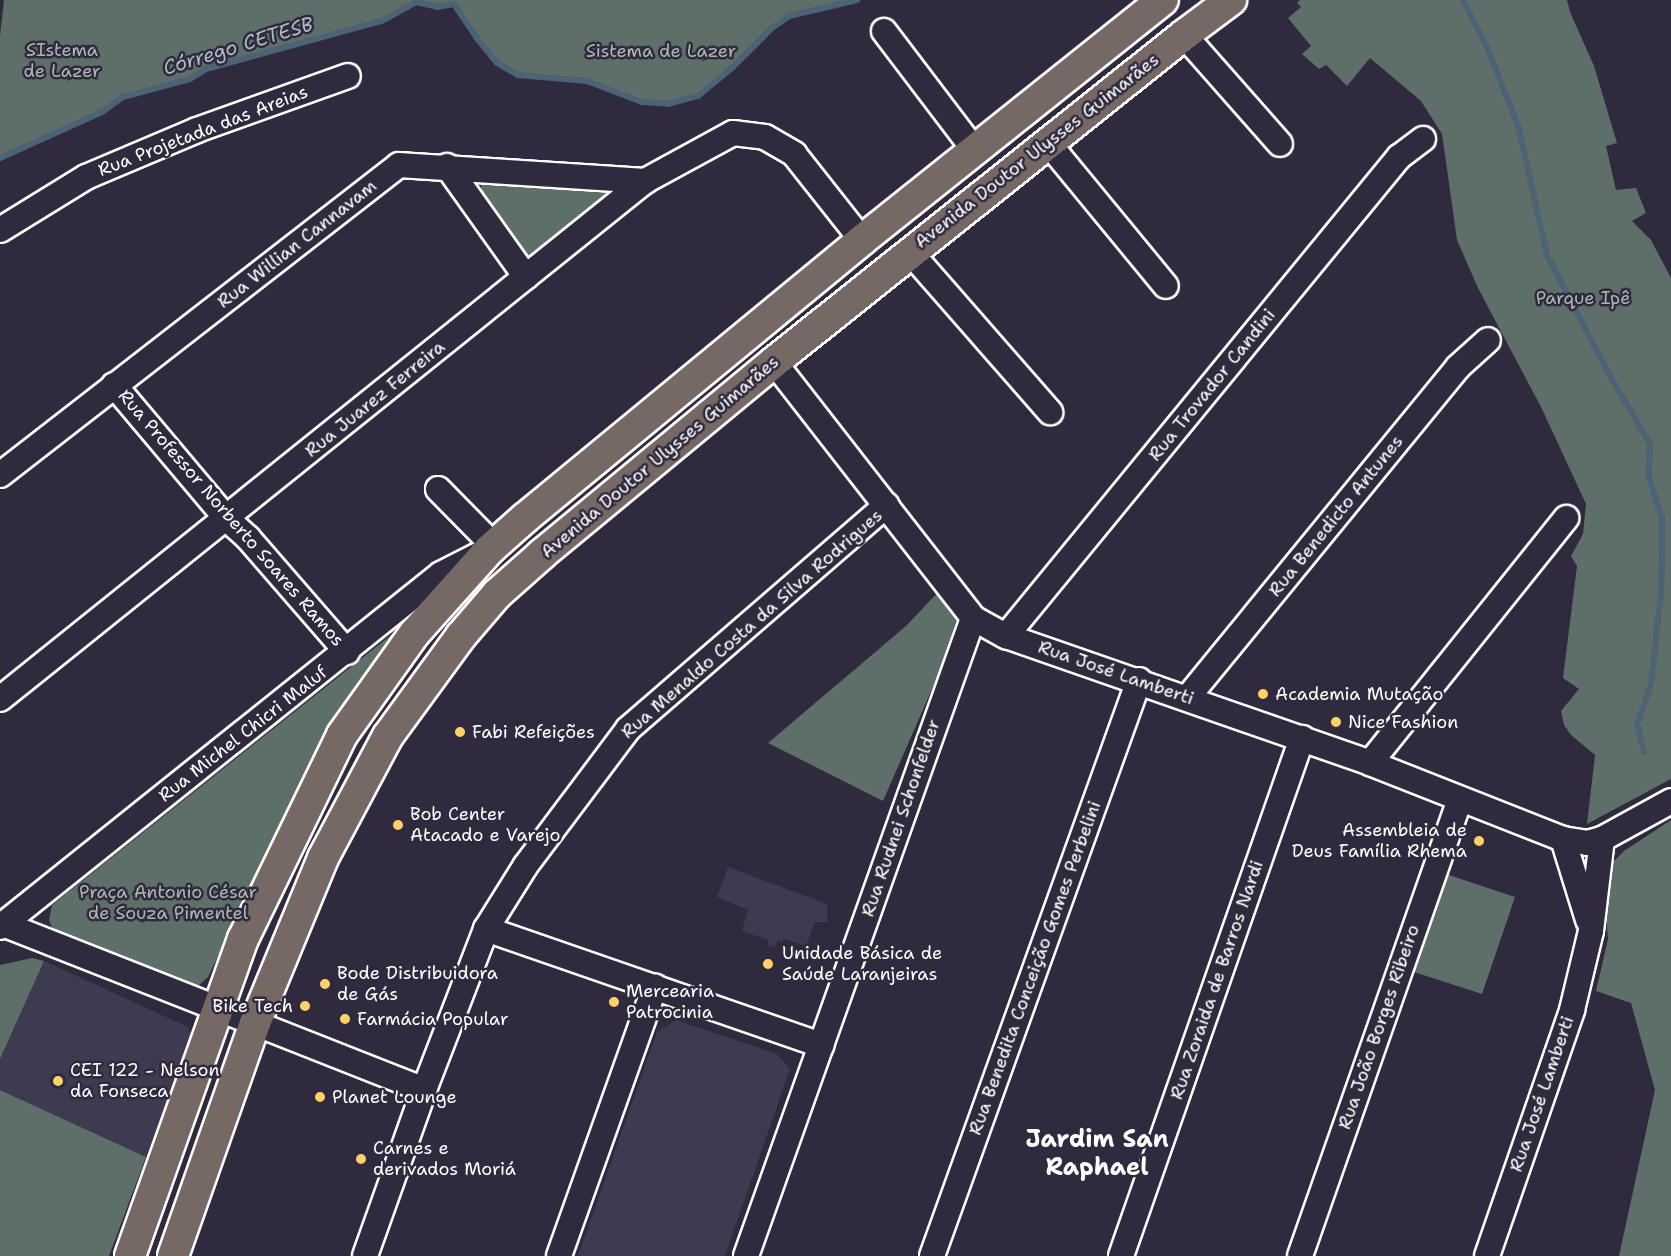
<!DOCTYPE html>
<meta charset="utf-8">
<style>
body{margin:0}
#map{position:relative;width:1671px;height:1256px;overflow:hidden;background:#2f2a3d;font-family:"Shantell Sans",sans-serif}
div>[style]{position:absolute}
.built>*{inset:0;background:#3e3a50}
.green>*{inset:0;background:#5d6f68}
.stream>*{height:6px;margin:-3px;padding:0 3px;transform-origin:3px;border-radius:3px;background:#4b6375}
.roads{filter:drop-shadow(2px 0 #fff) drop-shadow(-2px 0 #fff) drop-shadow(0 2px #fff) drop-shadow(0 -2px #fff)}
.minor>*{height:24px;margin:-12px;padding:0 12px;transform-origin:12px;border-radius:12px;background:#2f2a3d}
.major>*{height:30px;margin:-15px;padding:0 15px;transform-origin:15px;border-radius:15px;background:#766864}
.dots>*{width:16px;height:16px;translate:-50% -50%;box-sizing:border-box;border:3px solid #2f2a3d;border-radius:50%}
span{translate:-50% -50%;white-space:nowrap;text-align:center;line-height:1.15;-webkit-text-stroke:5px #2f2a3d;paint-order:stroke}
.park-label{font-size:18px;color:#aeb7b4}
.street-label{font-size:18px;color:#fff}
.poi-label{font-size:18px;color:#fff}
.left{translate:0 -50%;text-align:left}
.right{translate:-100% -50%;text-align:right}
.water-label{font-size:20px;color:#aeb9c1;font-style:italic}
.district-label{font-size:24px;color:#fff;font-weight:700}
</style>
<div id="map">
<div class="built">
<div style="clip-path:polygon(728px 867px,827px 904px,827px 922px,815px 922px,806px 946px,784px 939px,781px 942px,778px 940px,775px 947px,769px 946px,768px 940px,742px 931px,748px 910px,717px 897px)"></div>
<div style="clip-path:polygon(44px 961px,188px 1027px,191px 1034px,190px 1042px,146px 1157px,0 1090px,0 1059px)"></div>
<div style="clip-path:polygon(676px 1020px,777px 1054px,790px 1069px,725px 1256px,578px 1256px,657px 1032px)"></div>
</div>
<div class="green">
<div style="clip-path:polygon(4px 0,852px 0,789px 16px,772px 28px,732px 68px,698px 96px,668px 104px,642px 102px,587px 81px,518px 75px,497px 63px,454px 4px,437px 7px,416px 2px,382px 21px,206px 69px,190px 79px,123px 97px,102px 112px,0 158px,0 36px)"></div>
<div style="clip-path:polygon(1300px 0,1567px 0,1570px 12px,1594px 66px,1617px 143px,1606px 146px,1616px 190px,1636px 188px,1646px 213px,1632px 221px,1651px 240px,1671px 278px,1671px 779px,1587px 824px,1595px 755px,1571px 735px,1564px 725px,1561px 711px,1579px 689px,1563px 678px,1577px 566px,1571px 556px,1583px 534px,1586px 504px,1541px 407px,1478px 288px,1457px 240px,1442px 134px,1421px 101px,1370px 58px,1347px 86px,1326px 65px,1319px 69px,1302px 54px,1311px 46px,1288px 18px,1301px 7px,1297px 3px)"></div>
<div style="clip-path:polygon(482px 182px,615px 188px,535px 257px,524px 260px,480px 194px)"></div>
<div style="clip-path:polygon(941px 589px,957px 613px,956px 621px,939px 673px,883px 801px,768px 743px,906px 626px)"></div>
<div style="clip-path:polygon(401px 627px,316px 756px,208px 977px,198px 986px,180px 983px,53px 930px,49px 920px,52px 905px)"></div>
<div style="clip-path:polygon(1671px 820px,1671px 1256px,1619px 1256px,1655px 1090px,1631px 1003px,1596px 991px,1608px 939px,1604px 891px,1611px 864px,1624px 851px)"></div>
<div style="clip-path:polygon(1446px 874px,1515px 897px,1482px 994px,1411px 971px)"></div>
<div style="clip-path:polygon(32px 958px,44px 961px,0 1059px,0 965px)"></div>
<div style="clip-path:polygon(0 1090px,146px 1157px,109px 1256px,0 1256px)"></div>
</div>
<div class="stream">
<div style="left:1463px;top:0;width:55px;rotate:63deg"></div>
<div style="left:1488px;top:49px;width:86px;rotate:68.8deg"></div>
<div style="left:1519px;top:129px;width:129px;rotate:77.5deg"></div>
<div style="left:1547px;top:255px;width:128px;rotate:62.6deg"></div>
<div style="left:1606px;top:369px;width:87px;rotate:59.6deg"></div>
<div style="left:1650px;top:444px;width:34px;rotate:92deg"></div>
<div style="left:1649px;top:478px;width:42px;rotate:72deg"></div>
<div style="left:1662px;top:518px;width:30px;rotate:90deg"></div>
<div style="left:1662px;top:548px;width:45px;rotate:91.3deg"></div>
<div style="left:1661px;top:593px;width:92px;rotate:96.3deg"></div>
<div style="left:1651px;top:684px;width:43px;rotate:108.9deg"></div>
<div style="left:1637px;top:725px;width:28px;rotate:75deg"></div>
<div style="left:0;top:158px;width:112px;rotate:-24.3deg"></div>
<div style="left:102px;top:112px;width:26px;rotate:-36deg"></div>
<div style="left:123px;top:97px;width:69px;rotate:-15deg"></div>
<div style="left:190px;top:79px;width:19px;rotate:-32deg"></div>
<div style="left:206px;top:69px;width:182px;rotate:-15.3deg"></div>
<div style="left:382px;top:21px;width:39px;rotate:-29deg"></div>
<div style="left:416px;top:2px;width:22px;rotate:13deg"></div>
<div style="left:437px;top:7px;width:17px;rotate:-10deg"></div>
<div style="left:454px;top:4px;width:40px;rotate:56deg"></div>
<div style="left:476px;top:37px;width:33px;rotate:51deg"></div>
<div style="left:497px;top:63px;width:24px;rotate:30deg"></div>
<div style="left:518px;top:75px;width:69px;rotate:5deg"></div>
<div style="left:587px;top:81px;width:59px;rotate:20.9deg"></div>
<div style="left:642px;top:102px;width:26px;rotate:4deg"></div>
<div style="left:668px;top:104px;width:31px;rotate:-15deg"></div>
<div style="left:698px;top:96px;width:44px;rotate:-39.5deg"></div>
<div style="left:732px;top:68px;width:57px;rotate:-45deg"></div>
<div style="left:772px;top:28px;width:21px;rotate:-35deg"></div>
<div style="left:789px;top:16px;width:70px;rotate:-13.2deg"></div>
</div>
<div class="roads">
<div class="minor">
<div style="left:884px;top:31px;width:151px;rotate:52.8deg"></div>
<div style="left:1184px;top:35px;width:145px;rotate:48.6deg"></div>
<div style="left:1048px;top:143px;width:185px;rotate:50.5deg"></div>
<div style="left:447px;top:166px;width:136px;rotate:54.6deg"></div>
<div style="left:0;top:230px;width:101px;rotate:-31.6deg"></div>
<div style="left:86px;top:177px;width:121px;rotate:-22.9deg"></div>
<div style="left:197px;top:130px;width:160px;rotate:-19.7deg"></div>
<div style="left:910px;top:252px;width:213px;rotate:48.8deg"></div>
<div style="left:774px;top:362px;width:324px;rotate:52.1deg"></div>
<div style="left:973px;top:618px;width:38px;rotate:29deg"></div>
<div style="left:1006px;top:636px;width:386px;rotate:19.2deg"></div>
<div style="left:1370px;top:763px;width:207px;rotate:21.5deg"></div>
<div style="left:1563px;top:839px;width:24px;rotate:9deg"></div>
<div style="left:1587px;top:843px;width:16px;rotate:-15deg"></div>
<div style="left:1602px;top:839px;width:79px;rotate:-28.8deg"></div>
<div style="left:114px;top:385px;width:174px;rotate:49.9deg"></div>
<div style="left:226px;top:518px;width:30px;rotate:42deg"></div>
<div style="left:248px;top:538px;width:151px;rotate:49deg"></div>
<div style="left:0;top:475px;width:505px;rotate:-37.85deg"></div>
<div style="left:399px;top:165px;width:247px;rotate:3.7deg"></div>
<div style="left:438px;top:489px;width:80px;rotate:45.5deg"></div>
<div style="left:1006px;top:636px;width:620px;rotate:-50.63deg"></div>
<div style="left:1399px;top:157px;width:30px;rotate:-37deg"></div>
<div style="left:1188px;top:697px;width:426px;rotate:-50.7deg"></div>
<div style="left:1458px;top:367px;width:40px;rotate:-42deg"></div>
<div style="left:0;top:699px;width:827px;rotate:-38.77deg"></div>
<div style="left:645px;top:181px;width:100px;rotate:-28.6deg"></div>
<div style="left:733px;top:133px;width:32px;rotate:7deg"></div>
<div style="left:765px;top:137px;width:34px;rotate:30deg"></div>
<div style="left:794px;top:154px;width:110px;rotate:51.7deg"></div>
<div style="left:1370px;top:763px;width:314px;rotate:-51.3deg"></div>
<div style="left:1563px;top:839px;width:85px;rotate:72.8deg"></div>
<div style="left:3px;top:924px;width:453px;rotate:21.5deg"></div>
<div style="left:0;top:927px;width:565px;rotate:-38.68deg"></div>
<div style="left:441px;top:574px;width:46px;rotate:-27.1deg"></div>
<div style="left:486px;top:929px;width:355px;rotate:19.1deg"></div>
<div style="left:365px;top:1256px;width:176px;rotate:-70.4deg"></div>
<div style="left:424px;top:1090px;width:173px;rotate:-68.9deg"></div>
<div style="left:486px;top:929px;width:75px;rotate:-58deg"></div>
<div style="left:526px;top:865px;width:170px;rotate:-53.1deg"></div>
<div style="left:628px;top:729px;width:342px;rotate:-40.9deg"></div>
<div style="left:559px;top:1256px;width:286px;rotate:-70.4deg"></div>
<div style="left:746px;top:1256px;width:677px;rotate:-70.41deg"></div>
<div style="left:932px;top:1256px;width:612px;rotate:-70.23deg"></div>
<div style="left:1121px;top:1256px;width:549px;rotate:-70.74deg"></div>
<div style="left:1300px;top:1256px;width:484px;rotate:-70.7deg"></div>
<div style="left:1487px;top:1256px;width:260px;rotate:-70.9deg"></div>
<div style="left:1572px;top:1010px;width:81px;rotate:-76.5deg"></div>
<div style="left:1591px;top:931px;width:93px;rotate:-83.2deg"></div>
</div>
<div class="major">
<div style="left:130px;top:1256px;width:337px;rotate:-70.4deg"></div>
<div style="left:243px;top:939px;width:227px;rotate:-64.1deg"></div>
<div style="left:342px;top:735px;width:124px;rotate:-54.5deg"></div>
<div style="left:414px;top:634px;width:114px;rotate:-48.2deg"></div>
<div style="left:490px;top:549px;width:47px;rotate:-41.5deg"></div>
<div style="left:525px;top:518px;width:437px;rotate:-39.5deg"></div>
<div style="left:862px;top:240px;width:385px;rotate:-38.6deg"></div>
<div style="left:173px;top:1256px;width:247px;rotate:-70.6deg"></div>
<div style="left:255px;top:1023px;width:178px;rotate:-67.6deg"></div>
<div style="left:323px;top:858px;width:138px;rotate:-62deg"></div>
<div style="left:388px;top:736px;width:124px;rotate:-53.9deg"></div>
<div style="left:461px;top:636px;width:55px;rotate:-49.4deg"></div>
<div style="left:497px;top:594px;width:60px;rotate:-41.6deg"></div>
<div style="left:542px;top:554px;width:301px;rotate:-39.6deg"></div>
<div style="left:774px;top:362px;width:524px;rotate:-38.57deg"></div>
<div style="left:1184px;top:35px;width:59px;rotate:-36.7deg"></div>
</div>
</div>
<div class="dots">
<div style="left:1263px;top:694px;background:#ffd166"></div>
<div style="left:1336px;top:722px;background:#ffd166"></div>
<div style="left:460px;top:732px;background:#ffd166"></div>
<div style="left:398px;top:825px;background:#ffd166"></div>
<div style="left:1479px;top:841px;background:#ffd166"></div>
<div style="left:768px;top:964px;background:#ffd166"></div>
<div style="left:325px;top:984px;background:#ffd166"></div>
<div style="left:614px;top:1002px;background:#ffd166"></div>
<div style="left:305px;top:1006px;background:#ffd166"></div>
<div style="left:345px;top:1019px;background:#ffd166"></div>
<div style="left:58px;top:1081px;background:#ffd166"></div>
<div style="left:320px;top:1097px;background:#ffd166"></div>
<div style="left:361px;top:1159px;background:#ffd166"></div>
</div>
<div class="park-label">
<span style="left:62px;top:61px">SIstema<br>de Lazer</span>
<span style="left:661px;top:51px">Sistema de Lazer</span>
<span style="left:1583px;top:298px">Parque Ipê</span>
<span style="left:168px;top:903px">Praça Antonio César<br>de Souza Pimentel</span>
</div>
<div class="street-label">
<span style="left:203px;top:131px;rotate:-21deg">Rua Projetada das Areias</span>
<span style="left:1037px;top:151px;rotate:-38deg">Avenida Doutor Ulysses Guimarães</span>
<span style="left:297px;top:244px;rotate:-38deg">Rua Willian Cannavam</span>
<span style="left:1212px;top:385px;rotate:-51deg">Rua Trovador Candini</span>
<span style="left:375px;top:399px;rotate:-39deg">Rua Juarez Ferreira</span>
<span style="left:660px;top:457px;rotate:-40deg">Avenida Doutor Ulysses Guimarães</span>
<span style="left:1336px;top:516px;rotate:-51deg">Rua Benedicto Antunes</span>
<span style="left:231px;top:518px;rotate:49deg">Rua Professor Norberto Soares Ramos</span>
<span style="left:752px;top:624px;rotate:-41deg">Rua Menaldo Costa da Silva Rodrigues</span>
<span style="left:1116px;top:673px;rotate:19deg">Rua José Lamberti</span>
<span style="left:243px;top:734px;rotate:-38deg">Rua Michel Chicri Maluf</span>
<span style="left:901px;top:818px;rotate:-71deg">Rua Rudnei Schonfelder</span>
<span style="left:1035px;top:968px;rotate:-70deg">Rua Benedita Conceição Gomes Perbelini</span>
<span style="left:1217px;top:980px;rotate:-71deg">Rua Zoraida de Barros Nardi</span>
<span style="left:1379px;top:1027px;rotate:-71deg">Rua João Borges Ribeiro</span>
<span style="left:1542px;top:1094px;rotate:-71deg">Rua José Lamberti</span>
</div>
<div class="poi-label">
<span class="left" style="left:1275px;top:694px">Academia Mutação</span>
<span class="left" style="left:1348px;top:722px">Nice Fashion</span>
<span class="left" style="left:472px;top:732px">Fabi Refeições</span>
<span class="left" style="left:410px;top:825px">Bob Center<br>Atacado e Varejo</span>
<span class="right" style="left:1467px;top:841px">Assembleia de<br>Deus Família Rhema</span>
<span class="left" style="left:782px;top:964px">Unidade Básica de<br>Saúde Laranjeiras</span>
<span class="left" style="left:337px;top:984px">Bode Distribuidora<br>de Gás</span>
<span class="left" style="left:626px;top:1002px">Mercearia<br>Patrocinia</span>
<span class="right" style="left:293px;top:1006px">Bike Tech</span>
<span class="left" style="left:357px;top:1019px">Farmácia Popular</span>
<span class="left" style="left:70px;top:1081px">CEI 122 - Nelson<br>da Fonseca</span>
<span class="left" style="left:332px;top:1097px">Planet Lounge</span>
<span class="left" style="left:373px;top:1159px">Carnes e<br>derivados Moriá</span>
</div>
<div class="water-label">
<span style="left:238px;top:46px;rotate:-17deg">Córrego CETESB</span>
</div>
<div class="district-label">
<span style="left:1097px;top:1154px">Jardim San<br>Raphael</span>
</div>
</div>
